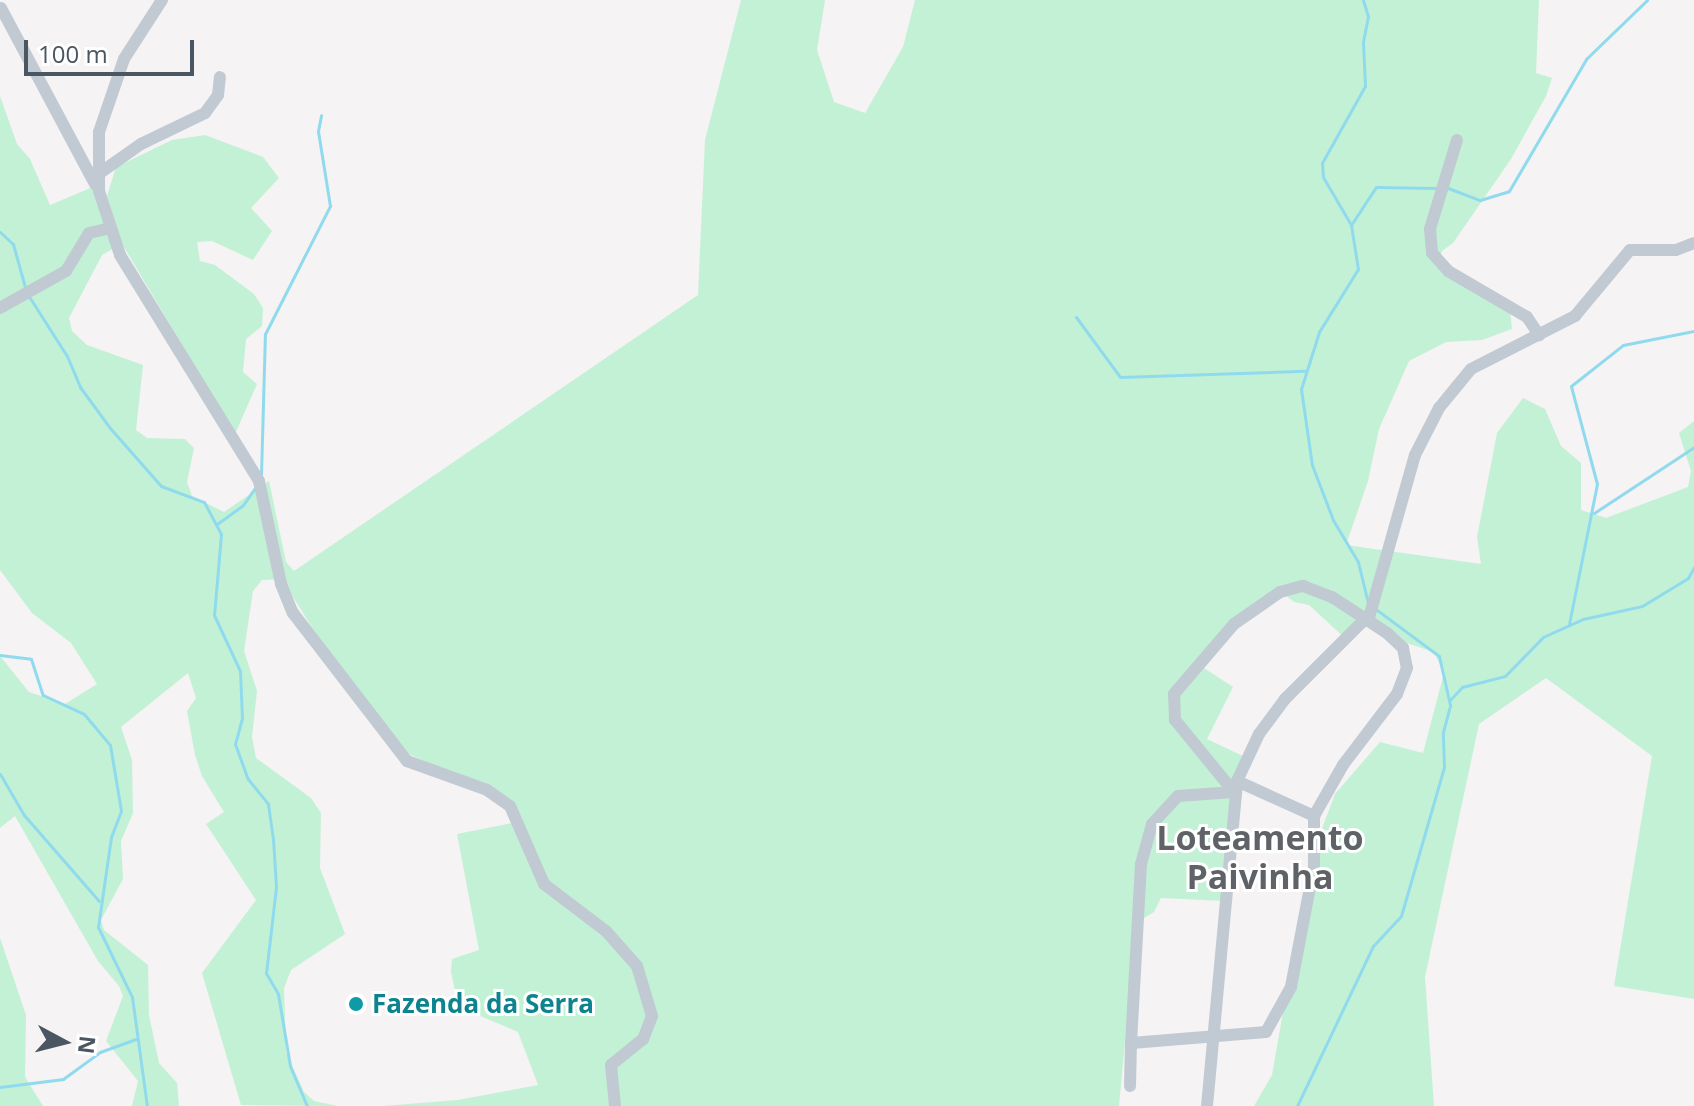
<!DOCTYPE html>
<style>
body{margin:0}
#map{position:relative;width:1694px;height:1106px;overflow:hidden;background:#f5f3f3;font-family:"Open Sans",sans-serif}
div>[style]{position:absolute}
.green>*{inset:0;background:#c3f1d5}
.stream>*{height:3px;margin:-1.5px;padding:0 1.5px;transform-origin:1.5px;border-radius:1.5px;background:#90daee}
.minor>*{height:12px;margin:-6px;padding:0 6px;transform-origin:6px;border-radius:6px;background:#c1cad2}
.dots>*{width:22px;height:22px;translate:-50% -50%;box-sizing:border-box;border:4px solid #fff;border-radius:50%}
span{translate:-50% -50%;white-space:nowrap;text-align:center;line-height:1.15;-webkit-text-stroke:6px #fff;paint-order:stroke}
.culture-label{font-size:26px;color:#0d838f;font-weight:700}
.left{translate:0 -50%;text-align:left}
.district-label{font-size:34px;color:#5f6368;font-weight:700}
.north{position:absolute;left:24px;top:1002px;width:80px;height:80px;-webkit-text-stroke:6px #fff;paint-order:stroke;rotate:97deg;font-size:22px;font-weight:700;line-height:32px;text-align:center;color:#4a5661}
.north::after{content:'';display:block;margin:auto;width:28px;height:36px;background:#4a5661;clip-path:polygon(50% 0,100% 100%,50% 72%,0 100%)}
.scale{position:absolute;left:24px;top:40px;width:170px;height:36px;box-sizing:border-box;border:4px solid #4a5661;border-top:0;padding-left:10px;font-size:24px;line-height:28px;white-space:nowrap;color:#4a5661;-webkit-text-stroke:6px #fff;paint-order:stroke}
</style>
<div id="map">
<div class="green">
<div style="clip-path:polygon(741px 0,825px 0,817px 50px,834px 102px,865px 113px,903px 47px,915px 0,1539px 0,1536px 73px,1552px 78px,1546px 96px,1511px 159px,1453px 243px,1442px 251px,1439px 263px,1510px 310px,1512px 329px,1482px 340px,1446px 342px,1409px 361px,1379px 429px,1368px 481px,1346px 545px,1481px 564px,1477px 537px,1497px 433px,1523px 398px,1545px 409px,1561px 446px,1581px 463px,1581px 510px,1606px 518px,1688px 487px,1691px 471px,1679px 433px,1694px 421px,1694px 999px,1614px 986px,1652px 756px,1546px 678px,1479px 724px,1425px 977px,1434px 1106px,1254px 1106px,1272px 1075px,1309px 863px,1335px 794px,1380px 742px,1423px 753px,1444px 673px,1434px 652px,1394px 639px,1371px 624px,1347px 640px,1309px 605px,1294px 602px,1278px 589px,1240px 621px,1204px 668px,1233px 687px,1207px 739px,1247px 758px,1225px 901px,1161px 898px,1154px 912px,1136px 923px,1119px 1106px,383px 1106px,458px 1100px,538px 1085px,518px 1032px,478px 1015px,456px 996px,451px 972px,452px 959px,479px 950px,457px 834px,517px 822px,509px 800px,409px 754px,332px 660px,282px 579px,262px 580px,253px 591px,244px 651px,257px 691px,252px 737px,256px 758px,311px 798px,321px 813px,320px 868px,345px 934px,291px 970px,284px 988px,286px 1052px,304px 1092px,314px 1101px,338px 1106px,241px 1105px,202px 973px,256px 900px,206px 824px,224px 812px,202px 776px,195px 755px,187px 711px,196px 698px,188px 673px,121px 727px,132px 760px,133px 813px,121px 841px,123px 879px,101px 920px,104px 930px,148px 965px,149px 1015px,159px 1063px,177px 1083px,179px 1106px,132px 1106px,138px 1081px,106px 1041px,123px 996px,119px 986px,98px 961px,15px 816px,0 828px,0 656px,29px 692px,65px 704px,97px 684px,71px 643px,32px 613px,0 570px,0 96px,17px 144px,30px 159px,50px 205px,93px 187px,116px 247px,102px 255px,69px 318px,72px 331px,87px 345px,143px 365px,136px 430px,147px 438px,185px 439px,194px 448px,187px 482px,192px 496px,224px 512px,269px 481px,286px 562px,294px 571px,698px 295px,705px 140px)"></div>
<div style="clip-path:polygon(205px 135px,263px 157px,279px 178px,251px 208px,272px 231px,253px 260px,212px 241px,197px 242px,200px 261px,215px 265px,254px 294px,263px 308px,262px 326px,246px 339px,243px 372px,257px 384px,235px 434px,121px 242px,107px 196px,116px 167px,172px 140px)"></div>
<div style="clip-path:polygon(0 938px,26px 1015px,25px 1077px,43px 1106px,0 1106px)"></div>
</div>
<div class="stream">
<div style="left:1363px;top:0;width:17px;rotate:73deg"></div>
<div style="left:1368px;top:16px;width:26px;rotate:101deg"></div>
<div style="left:1363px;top:42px;width:44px;rotate:87.4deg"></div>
<div style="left:1365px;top:86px;width:88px;rotate:119.2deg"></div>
<div style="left:1322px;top:163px;width:14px;rotate:86deg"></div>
<div style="left:1323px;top:177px;width:56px;rotate:59.7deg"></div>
<div style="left:1351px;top:225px;width:45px;rotate:81deg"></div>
<div style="left:1358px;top:269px;width:74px;rotate:121.8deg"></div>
<div style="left:1319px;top:332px;width:60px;rotate:107.5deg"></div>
<div style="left:1301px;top:389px;width:77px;rotate:81.8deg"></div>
<div style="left:1312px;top:465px;width:59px;rotate:69.1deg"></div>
<div style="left:1333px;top:520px;width:49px;rotate:59.2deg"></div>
<div style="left:1358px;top:562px;width:42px;rotate:76.3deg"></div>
<div style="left:1448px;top:188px;width:34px;rotate:21deg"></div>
<div style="left:1480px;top:200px;width:30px;rotate:-17deg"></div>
<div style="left:1509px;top:191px;width:153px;rotate:-59.7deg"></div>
<div style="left:1586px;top:59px;width:85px;rotate:-44deg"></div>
<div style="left:1351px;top:225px;width:45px;rotate:-56.7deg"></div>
<div style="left:1376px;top:187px;width:61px;rotate:0.9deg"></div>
<div style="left:0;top:232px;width:18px;rotate:43deg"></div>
<div style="left:13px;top:244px;width:49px;rotate:74.5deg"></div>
<div style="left:30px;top:298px;width:69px;rotate:57.5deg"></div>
<div style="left:67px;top:356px;width:34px;rotate:67deg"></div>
<div style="left:80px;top:387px;width:51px;rotate:53.8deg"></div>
<div style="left:110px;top:428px;width:77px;rotate:48.7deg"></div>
<div style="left:161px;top:486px;width:46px;rotate:20.4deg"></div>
<div style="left:204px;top:502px;width:36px;rotate:62deg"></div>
<div style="left:221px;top:534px;width:81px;rotate:94.9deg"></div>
<div style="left:214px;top:615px;width:62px;rotate:65.1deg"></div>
<div style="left:240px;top:671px;width:47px;rotate:87.6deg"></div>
<div style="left:242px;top:718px;width:27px;rotate:105deg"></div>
<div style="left:235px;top:744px;width:37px;rotate:70deg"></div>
<div style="left:248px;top:779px;width:32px;rotate:51deg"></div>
<div style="left:268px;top:804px;width:35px;rotate:82deg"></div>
<div style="left:273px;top:839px;width:48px;rotate:86.4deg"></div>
<div style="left:276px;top:887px;width:87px;rotate:96.6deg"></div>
<div style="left:266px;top:973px;width:24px;rotate:60deg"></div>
<div style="left:278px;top:994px;width:73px;rotate:80.5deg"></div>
<div style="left:290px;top:1066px;width:43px;rotate:67deg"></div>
<div style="left:1076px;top:317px;width:74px;rotate:53.7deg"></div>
<div style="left:1120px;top:377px;width:185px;rotate:-1.9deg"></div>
<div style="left:261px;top:475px;width:141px;rotate:-88.4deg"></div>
<div style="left:265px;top:334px;width:144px;rotate:-63.1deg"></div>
<div style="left:330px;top:206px;width:76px;rotate:-99.1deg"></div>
<div style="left:318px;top:131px;width:16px;rotate:-79deg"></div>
<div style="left:1594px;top:513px;width:120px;rotate:-33.4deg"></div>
<div style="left:217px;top:524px;width:32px;rotate:-36deg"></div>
<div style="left:243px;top:505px;width:24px;rotate:-55deg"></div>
<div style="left:1569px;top:624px;width:143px;rotate:-78.7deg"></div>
<div style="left:1597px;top:484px;width:101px;rotate:-104.9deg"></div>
<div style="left:1571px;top:386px;width:66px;rotate:-38.3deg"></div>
<div style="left:1623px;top:345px;width:72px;rotate:-11.2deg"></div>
<div style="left:0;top:655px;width:31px;rotate:7deg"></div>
<div style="left:31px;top:659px;width:38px;rotate:72deg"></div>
<div style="left:43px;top:695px;width:45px;rotate:24.9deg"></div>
<div style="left:84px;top:714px;width:40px;rotate:50deg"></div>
<div style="left:110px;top:745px;width:67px;rotate:80.5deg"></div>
<div style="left:121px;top:811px;width:28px;rotate:111deg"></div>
<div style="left:111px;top:837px;width:91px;rotate:98.2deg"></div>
<div style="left:98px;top:927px;width:78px;rotate:64.1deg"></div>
<div style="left:132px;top:997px;width:110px;rotate:82.2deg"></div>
<div style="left:1450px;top:700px;width:18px;rotate:-47deg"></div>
<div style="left:1462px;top:687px;width:44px;rotate:-14.3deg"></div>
<div style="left:1505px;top:676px;width:54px;rotate:-45.7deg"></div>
<div style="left:1543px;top:637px;width:44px;rotate:-24.2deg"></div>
<div style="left:1583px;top:619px;width:60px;rotate:-12.4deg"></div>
<div style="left:1642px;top:606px;width:54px;rotate:-31.3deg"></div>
<div style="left:1688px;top:578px;width:13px;rotate:-61deg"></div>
<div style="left:0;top:774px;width:48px;rotate:59.7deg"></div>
<div style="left:24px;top:815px;width:114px;rotate:48.9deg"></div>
<div style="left:0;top:1087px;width:64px;rotate:-7.2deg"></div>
<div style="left:63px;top:1079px;width:46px;rotate:-36.1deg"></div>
<div style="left:100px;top:1052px;width:38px;rotate:-20deg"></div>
<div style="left:1297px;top:1106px;width:177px;rotate:-64.6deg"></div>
<div style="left:1373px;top:946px;width:41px;rotate:-47deg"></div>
<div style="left:1401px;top:916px;width:155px;rotate:-73.9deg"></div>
<div style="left:1444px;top:767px;width:35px;rotate:-92deg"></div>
<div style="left:1443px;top:732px;width:28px;rotate:-75deg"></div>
<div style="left:1450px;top:705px;width:50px;rotate:-102.7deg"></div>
<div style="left:1439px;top:656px;width:77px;rotate:-143.4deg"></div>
</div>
<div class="minor">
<div style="left:162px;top:0;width:70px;rotate:122.8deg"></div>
<div style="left:124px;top:59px;width:77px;rotate:108.9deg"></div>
<div style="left:99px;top:132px;width:59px;rotate:90deg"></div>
<div style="left:99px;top:191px;width:67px;rotate:71.8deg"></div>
<div style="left:120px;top:255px;width:265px;rotate:58.4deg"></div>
<div style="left:259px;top:481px;width:105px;rotate:77.9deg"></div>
<div style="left:281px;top:584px;width:31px;rotate:68deg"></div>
<div style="left:293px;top:613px;width:187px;rotate:52.4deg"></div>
<div style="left:407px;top:761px;width:85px;rotate:19.9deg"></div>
<div style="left:487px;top:790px;width:28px;rotate:35deg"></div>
<div style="left:510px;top:806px;width:85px;rotate:66.4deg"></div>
<div style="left:544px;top:884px;width:78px;rotate:37.2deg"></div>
<div style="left:606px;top:931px;width:47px;rotate:48.5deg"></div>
<div style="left:637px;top:966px;width:52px;rotate:73.3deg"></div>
<div style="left:652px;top:1016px;width:25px;rotate:111deg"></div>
<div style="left:643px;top:1039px;width:41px;rotate:140.9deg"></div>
<div style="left:611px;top:1065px;width:41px;rotate:84.4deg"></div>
<div style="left:1px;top:8px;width:200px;rotate:61.9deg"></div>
<div style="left:1457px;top:140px;width:93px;rotate:106.9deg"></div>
<div style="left:1430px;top:229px;width:24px;rotate:85deg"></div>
<div style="left:1432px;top:253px;width:24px;rotate:48deg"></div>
<div style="left:1448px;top:271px;width:91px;rotate:30.2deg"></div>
<div style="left:1527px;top:317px;width:22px;rotate:56deg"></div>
<div style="left:97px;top:175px;width:54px;rotate:-35.2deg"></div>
<div style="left:141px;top:144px;width:71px;rotate:-25.8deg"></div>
<div style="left:205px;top:113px;width:22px;rotate:-54deg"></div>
<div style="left:218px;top:95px;width:18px;rotate:-84deg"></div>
<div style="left:0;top:308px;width:76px;rotate:-29.3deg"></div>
<div style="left:66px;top:271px;width:44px;rotate:-58.8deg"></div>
<div style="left:89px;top:233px;width:22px;rotate:-13deg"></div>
<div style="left:1303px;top:586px;width:31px;rotate:21deg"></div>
<div style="left:1332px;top:597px;width:66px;rotate:33.2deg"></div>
<div style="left:1387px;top:633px;width:22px;rotate:43deg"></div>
<div style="left:1403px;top:648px;width:20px;rotate:79deg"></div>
<div style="left:1407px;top:668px;width:28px;rotate:111deg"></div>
<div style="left:1397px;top:694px;width:89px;rotate:127.3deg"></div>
<div style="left:1343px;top:765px;width:59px;rotate:119.6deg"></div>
<div style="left:1314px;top:816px;width:50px;rotate:90deg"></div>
<div style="left:1314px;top:866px;width:123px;rotate:100.8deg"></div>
<div style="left:1291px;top:987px;width:51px;rotate:119.1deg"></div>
<div style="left:1266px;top:1032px;width:135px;rotate:175.3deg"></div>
<div style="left:1131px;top:1043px;width:179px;rotate:-86.8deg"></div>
<div style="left:1141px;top:864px;width:41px;rotate:-74.6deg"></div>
<div style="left:1152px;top:824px;width:38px;rotate:-47deg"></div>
<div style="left:1178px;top:796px;width:56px;rotate:-4.1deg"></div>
<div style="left:1234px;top:792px;width:93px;rotate:-129.3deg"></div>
<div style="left:1175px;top:720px;width:26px;rotate:-92deg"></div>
<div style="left:1174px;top:694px;width:92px;rotate:-49.4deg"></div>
<div style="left:1234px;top:624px;width:56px;rotate:-34.8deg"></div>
<div style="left:1280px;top:592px;width:24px;rotate:-15deg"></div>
<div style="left:1237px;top:781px;width:85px;rotate:24.4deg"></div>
<div style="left:1130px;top:1086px;width:43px;rotate:-88.7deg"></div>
<div style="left:1207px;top:1106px;width:326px;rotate:-84.7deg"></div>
<div style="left:1237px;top:781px;width:52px;rotate:-64.9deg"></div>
<div style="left:1259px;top:734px;width:44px;rotate:-53.4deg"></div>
<div style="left:1285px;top:699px;width:120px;rotate:-45deg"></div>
<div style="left:1370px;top:614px;width:165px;rotate:-74.2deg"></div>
<div style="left:1415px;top:455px;width:53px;rotate:-62.9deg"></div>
<div style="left:1439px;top:408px;width:50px;rotate:-50.6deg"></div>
<div style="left:1471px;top:369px;width:117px;rotate:-27deg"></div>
<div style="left:1575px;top:316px;width:86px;rotate:-50.2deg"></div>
<div style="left:1630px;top:250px;width:46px"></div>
<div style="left:1676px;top:250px;width:19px;rotate:-21deg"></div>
</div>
<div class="dots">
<div style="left:356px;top:1004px;background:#0f9aa8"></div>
</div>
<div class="culture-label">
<span class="left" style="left:372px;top:1004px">Fazenda da Serra</span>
</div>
<div class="district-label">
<span style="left:1260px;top:857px">Loteamento<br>Paivinha</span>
</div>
<div class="north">N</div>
<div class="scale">100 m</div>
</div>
